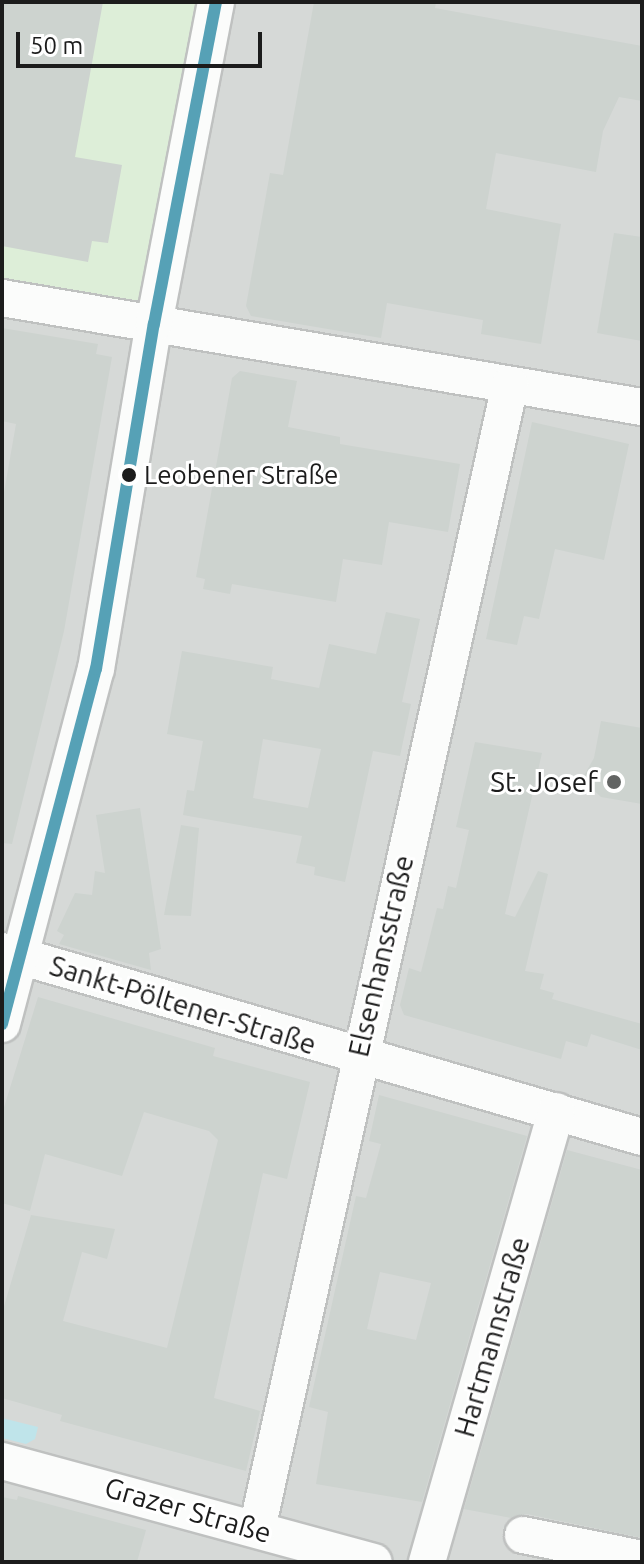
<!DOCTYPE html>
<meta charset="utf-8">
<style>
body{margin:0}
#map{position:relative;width:644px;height:1564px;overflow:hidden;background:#e4eae6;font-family:Ubuntu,sans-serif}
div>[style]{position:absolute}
.residential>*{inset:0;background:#d6d9d7}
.commercial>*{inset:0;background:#ddeed8}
.grass>*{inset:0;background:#bfe4ea}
.building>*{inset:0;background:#cdd3cf}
.roads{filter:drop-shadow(2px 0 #bfc1c0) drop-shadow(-2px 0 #bfc1c0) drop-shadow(0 2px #bfc1c0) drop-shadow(0 -2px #bfc1c0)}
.minor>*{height:36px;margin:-18px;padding:0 18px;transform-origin:18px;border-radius:18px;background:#fbfcfb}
.bus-1>*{height:12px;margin:-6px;padding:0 6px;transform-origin:6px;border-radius:6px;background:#56a1b6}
.dots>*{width:22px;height:22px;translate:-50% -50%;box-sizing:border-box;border:4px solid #fff;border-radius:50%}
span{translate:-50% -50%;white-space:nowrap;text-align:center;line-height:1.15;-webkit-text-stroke:6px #fff;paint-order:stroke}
.bus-label{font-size:26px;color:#1c1c1c}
.left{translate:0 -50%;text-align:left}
.poi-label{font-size:28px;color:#1c1c1c}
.right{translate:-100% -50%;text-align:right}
.street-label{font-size:28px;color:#1c1c1c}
.frame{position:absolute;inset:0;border:4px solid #1c1c1c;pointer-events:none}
.scale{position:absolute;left:16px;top:32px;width:246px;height:36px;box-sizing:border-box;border:4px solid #1c1c1c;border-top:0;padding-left:10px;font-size:24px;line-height:28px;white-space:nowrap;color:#1c1c1c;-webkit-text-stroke:6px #fff;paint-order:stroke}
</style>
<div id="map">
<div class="residential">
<div style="clip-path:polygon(231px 2px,642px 2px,642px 1562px,2px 1562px,2px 315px)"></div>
</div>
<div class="commercial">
<div style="clip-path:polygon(2px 2px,231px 2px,174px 310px,2px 280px)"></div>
</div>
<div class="grass">
<div style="clip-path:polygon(2px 1418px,38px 1427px,35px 1439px,26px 1444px,2px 1438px)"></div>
</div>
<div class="building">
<div style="clip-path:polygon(2px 2px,103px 2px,75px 157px,122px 165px,108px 243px,92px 241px,88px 262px,2px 246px)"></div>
<div style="clip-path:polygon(314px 2px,436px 2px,435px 8px,642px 46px,642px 101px,619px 97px,603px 131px,596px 172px,496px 153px,486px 209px,561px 224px,541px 344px,481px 334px,483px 320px,387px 303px,381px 338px,251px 316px,246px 306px,270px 173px,283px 175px)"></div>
<div style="clip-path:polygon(614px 233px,642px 237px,642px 341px,597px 333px)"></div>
<div style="clip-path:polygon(2px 328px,98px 344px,96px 354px,112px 357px,64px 631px,12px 844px,2px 843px,2px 504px,16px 424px,2px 421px)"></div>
<div style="clip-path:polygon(240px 371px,297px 381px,288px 427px,340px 437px,340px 444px,460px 464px,448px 532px,389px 522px,382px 565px,343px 559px,336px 602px,232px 584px,230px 594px,203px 589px,205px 579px,196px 577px,232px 378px)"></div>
<div style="clip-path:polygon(532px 422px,629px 444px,604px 560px,555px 549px,539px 619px,524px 616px,517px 645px,486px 639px)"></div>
<div style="clip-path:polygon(evenodd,386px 612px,420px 619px,402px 702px,411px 704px,400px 756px,373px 751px,345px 882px,314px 875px,315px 867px,296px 863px,302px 836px,183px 815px,187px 790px,194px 791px,203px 741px,167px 734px,182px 651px,273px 667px,271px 679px,319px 688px,329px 644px,376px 654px,386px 612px,263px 739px,321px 749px,308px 808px,253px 798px,263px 739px)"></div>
<div style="clip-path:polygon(601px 721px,642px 728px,642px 804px,601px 797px,582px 779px,594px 758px)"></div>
<div style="clip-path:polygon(475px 742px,542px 753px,505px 914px,515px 917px,538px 871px,548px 874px,525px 971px,544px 974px,540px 989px,554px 993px,552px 999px,642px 1024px,642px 1050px,591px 1034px,587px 1047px,566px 1041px,561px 1059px,404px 1015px,400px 1005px,409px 968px,421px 972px,437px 908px,443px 909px,448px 886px,456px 888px,469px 830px,456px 827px)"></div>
<div style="clip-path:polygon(140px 808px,161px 949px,149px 953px,151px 970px,59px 944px,64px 935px,57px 931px,75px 893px,92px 895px,95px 871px,105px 873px,96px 815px)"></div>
<div style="clip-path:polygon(181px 825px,199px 828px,191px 916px,164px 915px)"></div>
<div style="clip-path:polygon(38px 997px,215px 1048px,213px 1056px,310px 1082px,287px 1179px,263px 1173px,214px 1398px,260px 1411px,246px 1471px,60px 1421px,62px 1415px,2px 1398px,2px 1313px,31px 1215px,115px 1229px,107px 1259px,82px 1252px,63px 1321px,167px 1348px,218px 1140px,209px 1131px,144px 1112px,122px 1176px,45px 1154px,30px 1211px,2px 1203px,2px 1114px)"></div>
<div style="clip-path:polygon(evenodd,379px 1095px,527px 1136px,422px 1502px,316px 1484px,328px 1412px,309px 1407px,356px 1196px,366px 1198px,381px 1144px,369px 1141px,379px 1095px,380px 1272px,431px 1283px,416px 1340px,367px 1329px,380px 1272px)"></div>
<div style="clip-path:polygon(567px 1150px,642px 1170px,642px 1538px,527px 1514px,512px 1518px,464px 1509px)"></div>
<div style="clip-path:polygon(18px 1496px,146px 1530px,137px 1562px,2px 1562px,2px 1497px,17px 1500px)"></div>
</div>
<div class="roads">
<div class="minor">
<div style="left:2px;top:298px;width:649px;rotate:9.67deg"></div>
<div style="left:2px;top:951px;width:666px;rotate:16.21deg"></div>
<div style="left:2px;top:1024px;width:367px;rotate:-75.2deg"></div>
<div style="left:96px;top:669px;width:350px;rotate:-80.5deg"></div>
<div style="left:154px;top:324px;width:328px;rotate:-79.1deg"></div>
<div style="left:2px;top:1461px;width:385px;rotate:15.2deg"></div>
<div style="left:257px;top:1529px;width:1172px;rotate:-77.53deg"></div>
<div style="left:523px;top:1535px;width:121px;rotate:11.4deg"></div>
<div style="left:427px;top:1562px;width:469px;rotate:-74deg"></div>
</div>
</div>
<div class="bus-1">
<div style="left:2px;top:1024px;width:367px;rotate:-75.2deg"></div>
<div style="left:96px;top:669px;width:350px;rotate:-80.5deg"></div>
<div style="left:154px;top:324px;width:328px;rotate:-79.1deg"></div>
</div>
<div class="dots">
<div style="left:129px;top:475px;background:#1c1c1c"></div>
<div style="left:614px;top:782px;background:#626463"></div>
</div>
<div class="bus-label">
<span class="left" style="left:144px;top:475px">Leobener Straße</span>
</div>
<div class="poi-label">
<span class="right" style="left:598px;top:782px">St. Josef</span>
</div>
<div class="street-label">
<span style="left:381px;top:956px;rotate:-77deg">Elsenhansstraße</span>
<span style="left:183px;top:1005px;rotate:17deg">Sankt-Pöltener-Straße</span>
<span style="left:492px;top:1337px;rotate:-74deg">Hartmannstraße</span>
<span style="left:188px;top:1510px;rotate:16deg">Grazer Straße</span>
</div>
<div class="frame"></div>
<div class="scale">50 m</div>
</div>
